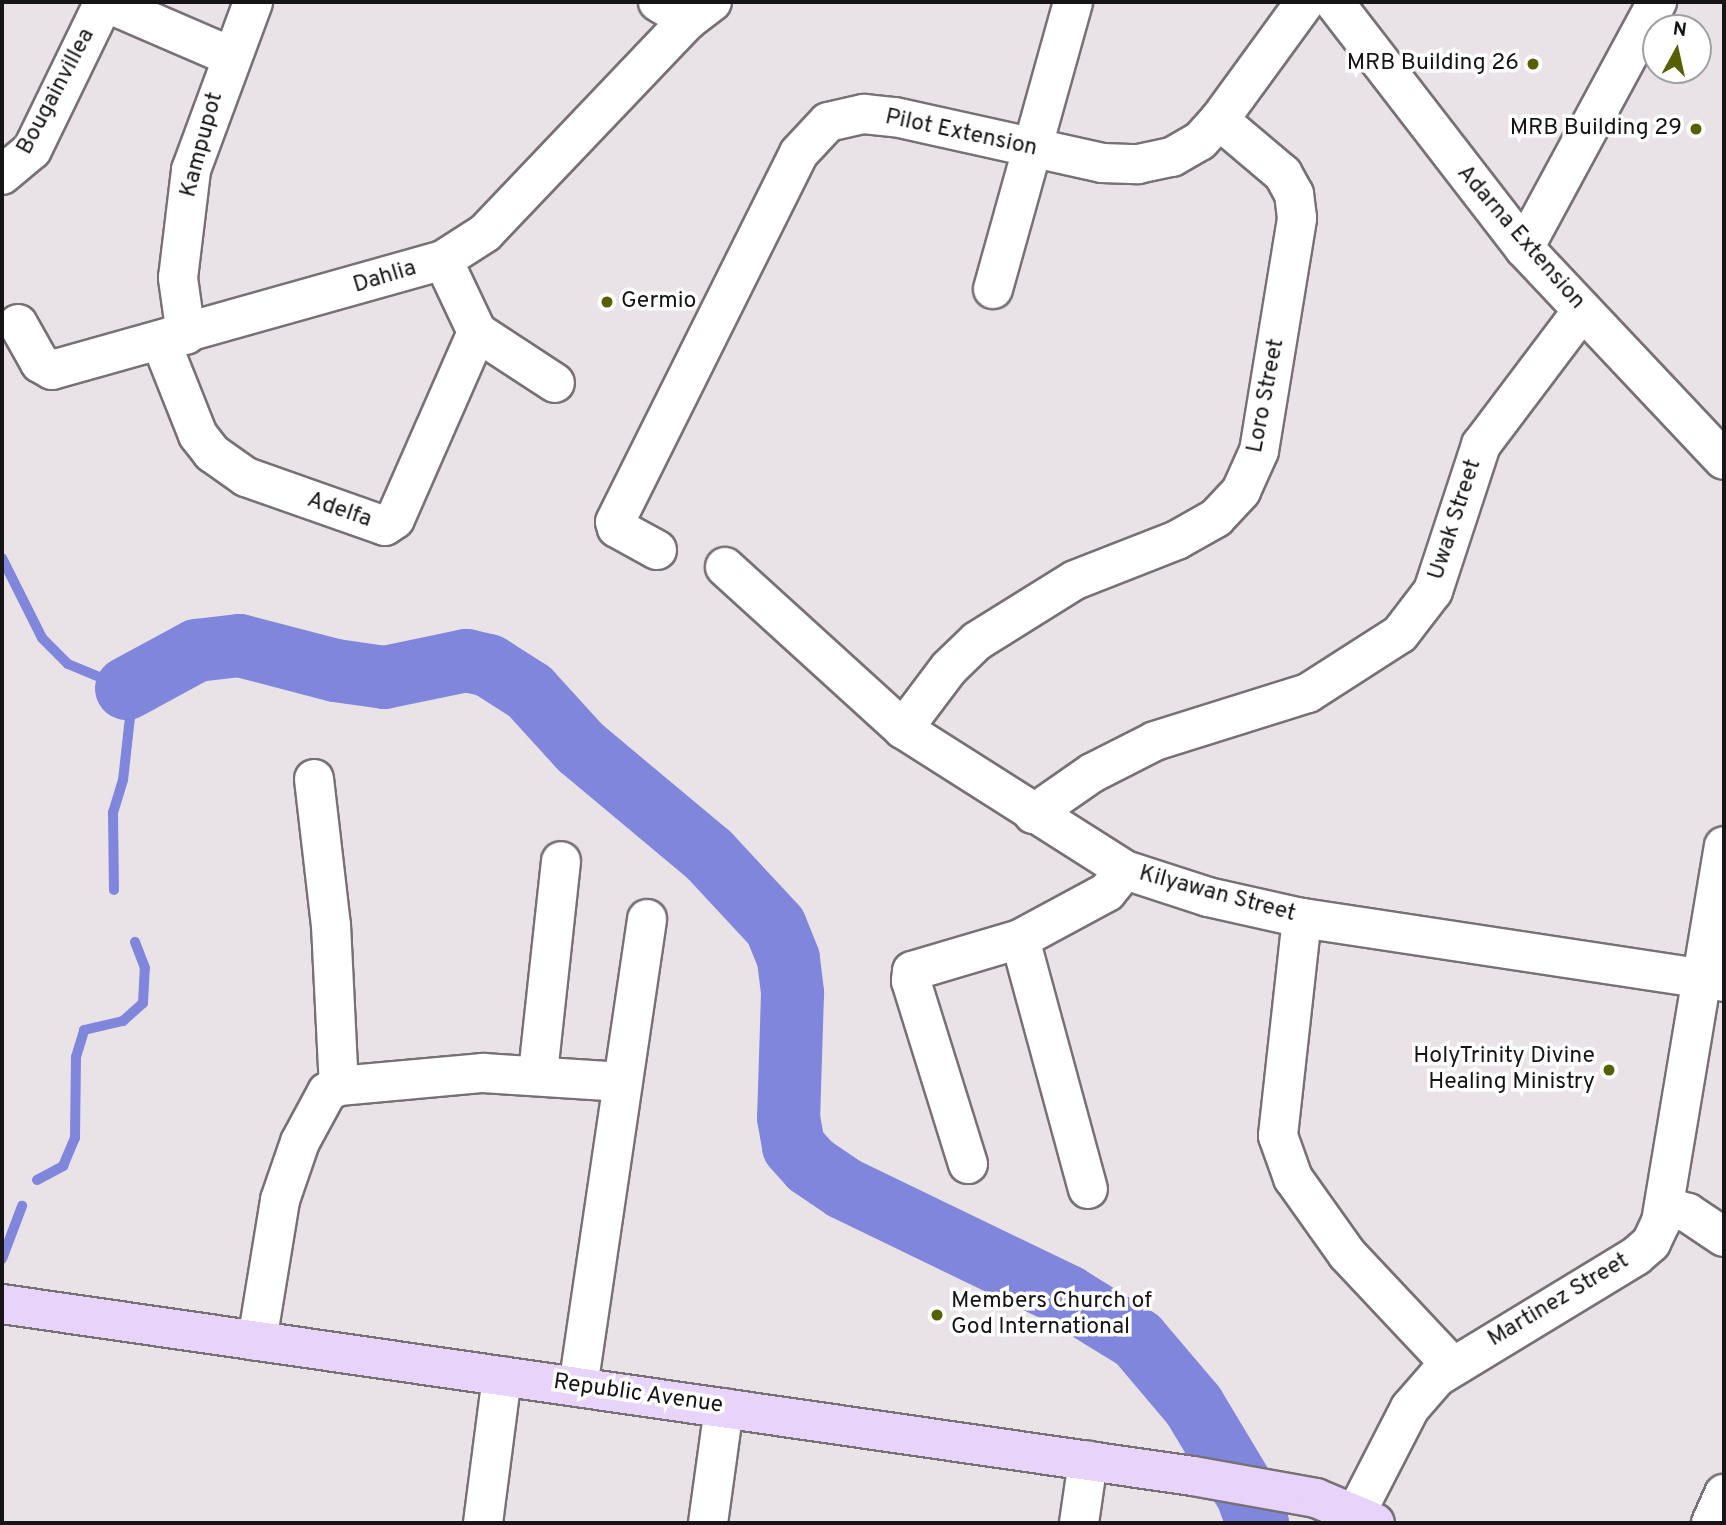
<!DOCTYPE html>
<style>
body{margin:0}
#map{position:relative;width:1726px;height:1525px;overflow:hidden;background:#e9e2e7;font-family:Overpass,sans-serif}
div>[style]{position:absolute}
.stream>*{height:10px;margin:-5px;padding:0 5px;transform-origin:5px;border-radius:5px;background:#8086db}
.river>*{height:63px;margin:-31.5px;padding:0 31.5px;transform-origin:31.5px;border-radius:31.5px;background:#8086db}
.roads{filter:drop-shadow(2px 0 #777175) drop-shadow(-2px 0 #777175) drop-shadow(0 2px #777175) drop-shadow(0 -2px #777175)}
.minor>*{height:38px;margin:-19px;padding:0 19px;transform-origin:19px;border-radius:19px;background:#fff}
.major>*{height:38px;margin:-19px;padding:0 19px;transform-origin:19px;border-radius:19px;background:#e8d3fb}
.dots>*{width:19px;height:19px;translate:-50% -50%;box-sizing:border-box;border:4px solid #fff;border-radius:50%}
span{translate:-50% -50%;white-space:nowrap;text-align:center;line-height:1.15;-webkit-text-stroke:7px #fff;paint-order:stroke}
.poi-label{font-size:23px;color:#161416}
.right{translate:-100% -50%;text-align:right}
.left{translate:0 -50%;text-align:left}
.street-label{font-size:23px;color:#161416}
.frame{position:absolute;inset:0;border:4px solid #161416;pointer-events:none}
.north{position:absolute;left:1642px;top:14px;width:70px;height:70px;box-sizing:border-box;background:#fff;border:2px solid #a2a1a2;border-radius:50%;rotate:8deg;font-size:19px;font-weight:700;line-height:28px;text-align:center;color:#161416}
.north::after{content:'';display:block;margin:auto;width:24px;height:32px;background:#566000;clip-path:polygon(50% 0,100% 100%,50% 72%,0 100%)}
</style>
<div id="map">
<div class="stream">
<div style="left:2px;top:558px;width:89px;rotate:63.4deg"></div>
<div style="left:42px;top:638px;width:37px;rotate:45deg"></div>
<div style="left:68px;top:664px;width:63px;rotate:22.5deg"></div>
<div style="left:126px;top:688px;width:21px;rotate:76deg"></div>
<div style="left:131px;top:708px;width:72px;rotate:96.3deg"></div>
<div style="left:123px;top:780px;width:34px;rotate:107deg"></div>
<div style="left:113px;top:812px;width:78px;rotate:89.3deg"></div>
<div style="left:37px;top:1180px;width:30px;rotate:-28deg"></div>
<div style="left:63px;top:1166px;width:30px;rotate:-67deg"></div>
<div style="left:75px;top:1138px;width:81px;rotate:-89.3deg"></div>
<div style="left:76px;top:1057px;width:28px;rotate:-73deg"></div>
<div style="left:84px;top:1030px;width:40px;rotate:-13deg"></div>
<div style="left:123px;top:1021px;width:27px;rotate:-42deg"></div>
<div style="left:143px;top:1003px;width:35px;rotate:-87deg"></div>
<div style="left:145px;top:968px;width:28px;rotate:-111deg"></div>
<div style="left:2px;top:1259px;width:57px;rotate:-69.3deg"></div>
</div>
<div class="river">
<div style="left:126px;top:688px;width:80px;rotate:-28.5deg"></div>
<div style="left:196px;top:650px;width:43px;rotate:-6.6deg"></div>
<div style="left:239px;top:645px;width:99px;rotate:14.6deg"></div>
<div style="left:335px;top:670px;width:49px;rotate:8.1deg"></div>
<div style="left:384px;top:677px;width:84px;rotate:-11.7deg"></div>
<div style="left:466px;top:660px;width:23px;rotate:13deg"></div>
<div style="left:488px;top:665px;width:49px;rotate:32.4deg"></div>
<div style="left:529px;top:691px;width:76px;rotate:47.7deg"></div>
<div style="left:580px;top:747px;width:168px;rotate:39.9deg"></div>
<div style="left:709px;top:855px;width:97px;rotate:47.1deg"></div>
<div style="left:775px;top:926px;width:35px;rotate:68deg"></div>
<div style="left:788px;top:959px;width:34px;rotate:83deg"></div>
<div style="left:792px;top:993px;width:124px;rotate:91.8deg"></div>
<div style="left:788px;top:1117px;width:29px;rotate:80deg"></div>
<div style="left:793px;top:1146px;width:25px;rotate:48deg"></div>
<div style="left:810px;top:1165px;width:41px;rotate:34.1deg"></div>
<div style="left:844px;top:1188px;width:248px;rotate:25.8deg"></div>
<div style="left:1067px;top:1296px;width:82px;rotate:31.6deg"></div>
<div style="left:1137px;top:1339px;width:87px;rotate:49.7deg"></div>
<div style="left:1193px;top:1405px;width:105px;rotate:59deg"></div>
<div style="left:1247px;top:1495px;width:30px;rotate:70deg"></div>
</div>
<div class="roads">
<div class="minor">
<div style="left:105px;top:2px;width:136px;rotate:23.4deg"></div>
<div style="left:658px;top:2px;width:35px;rotate:31deg"></div>
<div style="left:1334px;top:2px;width:311px;rotate:52.3deg"></div>
<div style="left:1524px;top:248px;width:291px;rotate:46.7deg"></div>
<div style="left:2px;top:175px;width:39px;rotate:-40deg"></div>
<div style="left:32px;top:150px;width:165px;rotate:-64.1deg"></div>
<div style="left:1524px;top:248px;width:280px;rotate:-61.6deg"></div>
<div style="left:443px;top:260px;width:80px;rotate:64.7deg"></div>
<div style="left:477px;top:332px;width:93px;rotate:33.2deg"></div>
<div style="left:993px;top:289px;width:298px;rotate:-74.4deg"></div>
<div style="left:18px;top:324px;width:45px;rotate:60.6deg"></div>
<div style="left:40px;top:363px;width:14px;rotate:30deg"></div>
<div style="left:52px;top:370px;width:406px;rotate:-15.7deg"></div>
<div style="left:443px;top:260px;width:50px;rotate:-32.7deg"></div>
<div style="left:485px;top:233px;width:294px;rotate:-46.4deg"></div>
<div style="left:688px;top:20px;width:30px;rotate:-37deg"></div>
<div style="left:186px;top:335px;width:58px;rotate:-98deg"></div>
<div style="left:178px;top:278px;width:109px;rotate:-83.1deg"></div>
<div style="left:191px;top:170px;width:179px;rotate:-69.7deg"></div>
<div style="left:161px;top:342px;width:100px;rotate:68.3deg"></div>
<div style="left:198px;top:435px;width:23px;rotate:52deg"></div>
<div style="left:212px;top:453px;width:42px;rotate:35.2deg"></div>
<div style="left:246px;top:477px;width:147px;rotate:19.4deg"></div>
<div style="left:385px;top:526px;width:12px;rotate:-35deg"></div>
<div style="left:395px;top:519px;width:204px;rotate:-66.3deg"></div>
<div style="left:657px;top:550px;width:46px;rotate:-151.2deg"></div>
<div style="left:617px;top:528px;width:6px;rotate:-108deg"></div>
<div style="left:615px;top:522px;width:412px;rotate:-63.5deg"></div>
<div style="left:799px;top:153px;width:42px;rotate:-46.9deg"></div>
<div style="left:828px;top:122px;width:37px;rotate:-13deg"></div>
<div style="left:864px;top:114px;width:31px;rotate:6deg"></div>
<div style="left:895px;top:117px;width:212px;rotate:12.5deg"></div>
<div style="left:1102px;top:163px;width:36px;rotate:2deg"></div>
<div style="left:1138px;top:164px;width:35px;rotate:-12deg"></div>
<div style="left:1172px;top:157px;width:32px;rotate:-30deg"></div>
<div style="left:1200px;top:141px;width:28px;rotate:-48deg"></div>
<div style="left:1219px;top:120px;width:146px;rotate:-53.9deg"></div>
<div style="left:725px;top:567px;width:241px;rotate:42.3deg"></div>
<div style="left:903px;top:729px;width:263px;rotate:32.4deg"></div>
<div style="left:1125px;top:870px;width:87px;rotate:18deg"></div>
<div style="left:1208px;top:897px;width:96px;rotate:12.6deg"></div>
<div style="left:1302px;top:918px;width:427px;rotate:8.6deg"></div>
<div style="left:903px;top:729px;width:76px;rotate:-53deg"></div>
<div style="left:949px;top:668px;width:39px;rotate:-44deg"></div>
<div style="left:977px;top:641px;width:115px;rotate:-31.9deg"></div>
<div style="left:1075px;top:580px;width:110px;rotate:-21.4deg"></div>
<div style="left:1177px;top:540px;width:45px;rotate:-29.4deg"></div>
<div style="left:1216px;top:518px;width:37px;rotate:-47deg"></div>
<div style="left:1241px;top:491px;width:44px;rotate:-65.8deg"></div>
<div style="left:1259px;top:451px;width:236px;rotate:-80.7deg"></div>
<div style="left:1297px;top:218px;width:24px;rotate:-97deg"></div>
<div style="left:1294px;top:194px;width:23px;rotate:-119deg"></div>
<div style="left:1283px;top:174px;width:84px;rotate:-139.8deg"></div>
<div style="left:314px;top:779px;width:147px;rotate:83.4deg"></div>
<div style="left:331px;top:925px;width:161px;rotate:87.2deg"></div>
<div style="left:1033px;top:814px;width:72px;rotate:-34.8deg"></div>
<div style="left:1092px;top:773px;width:71px;rotate:-26.9deg"></div>
<div style="left:1155px;top:741px;width:160px;rotate:-17.4deg"></div>
<div style="left:1308px;top:693px;width:109px;rotate:-32.7deg"></div>
<div style="left:1400px;top:634px;width:54px;rotate:-52.5deg"></div>
<div style="left:1433px;top:591px;width:154px;rotate:-71.8deg"></div>
<div style="left:1481px;top:445px;width:168px;rotate:-53deg"></div>
<div style="left:1302px;top:918px;width:219px;rotate:96.3deg"></div>
<div style="left:1278px;top:1136px;width:45px;rotate:70.3deg"></div>
<div style="left:1293px;top:1178px;width:93px;rotate:54.6deg"></div>
<div style="left:1347px;top:1254px;width:154px;rotate:46.8deg"></div>
<div style="left:1020px;top:939px;width:259px;rotate:74.8deg"></div>
<div style="left:538px;top:1073px;width:213px;rotate:-83.8deg"></div>
<div style="left:968px;top:1164px;width:192px;rotate:-107.3deg"></div>
<div style="left:911px;top:981px;width:10px;rotate:-84deg"></div>
<div style="left:912px;top:971px;width:113px;rotate:-16.5deg"></div>
<div style="left:1020px;top:939px;width:99px;rotate:-28.4deg"></div>
<div style="left:1107px;top:892px;width:28px;rotate:-51deg"></div>
<div style="left:1664px;top:1206px;width:25px;rotate:16deg"></div>
<div style="left:1688px;top:1213px;width:43px;rotate:33.7deg"></div>
<div style="left:257px;top:1341px;width:143px;rotate:-80.7deg"></div>
<div style="left:280px;top:1200px;width:61px;rotate:-71deg"></div>
<div style="left:300px;top:1142px;width:57px;rotate:-61.6deg"></div>
<div style="left:327px;top:1092px;width:13px;rotate:-27deg"></div>
<div style="left:339px;top:1086px;width:145px;rotate:-5.2deg"></div>
<div style="left:483px;top:1073px;width:140px;rotate:3.7deg"></div>
<div style="left:578px;top:1387px;width:473px;rotate:-81.6deg"></div>
<div style="left:1356px;top:1513px;width:118px;rotate:-62.8deg"></div>
<div style="left:1410px;top:1408px;width:41px;rotate:-48.9deg"></div>
<div style="left:1437px;top:1377px;width:233px;rotate:-31.3deg"></div>
<div style="left:1636px;top:1256px;width:20px;rotate:-41deg"></div>
<div style="left:1651px;top:1243px;width:23px;rotate:-65deg"></div>
<div style="left:1661px;top:1222px;width:381px;rotate:-80.5deg"></div>
<div style="left:483px;top:1523px;width:148px;rotate:-82.6deg"></div>
<div style="left:708px;top:1523px;width:116px;rotate:-82.1deg"></div>
<div style="left:1079px;top:1523px;width:63px;rotate:-81.7deg"></div>
<div style="left:1711px;top:1523px;width:32px;rotate:-66deg"></div>
</div>
<div class="major">
<div style="left:2px;top:1304px;width:1203px;rotate:8.22deg"></div>
<div style="left:1193px;top:1476px;width:125px;rotate:10.1deg"></div>
<div style="left:1316px;top:1498px;width:64px;rotate:23deg"></div>
</div>
</div>
<div class="dots">
<div style="left:1533px;top:64px;background:#566000"></div>
<div style="left:1696px;top:129px;background:#566000"></div>
<div style="left:607px;top:302px;background:#566000"></div>
<div style="left:1609px;top:1070px;background:#566000"></div>
<div style="left:937px;top:1315px;background:#566000"></div>
</div>
<div class="poi-label">
<span class="right" style="left:1519px;top:64px">MRB Building 26</span>
<span class="right" style="left:1682px;top:129px">MRB Building 29</span>
<span class="left" style="left:621px;top:302px">Germio</span>
<span class="right" style="left:1595px;top:1070px">HolyTrinity Divine<br>Healing Ministry</span>
<span class="left" style="left:951px;top:1315px">Members Church of<br>God International</span>
</div>
<div class="street-label">
<span style="left:57px;top:92px;rotate:-62deg">Bougainvillea</span>
<span style="left:961px;top:134px;rotate:12deg">Pilot Extension</span>
<span style="left:203px;top:145px;rotate:-75deg">Kampupot</span>
<span style="left:1520px;top:238px;rotate:49deg">Adarna Extension</span>
<span style="left:385px;top:278px;rotate:-17deg">Dahlia</span>
<span style="left:1267px;top:396px;rotate:-79deg">Loro Street</span>
<span style="left:339px;top:511px;rotate:19deg">Adelfa</span>
<span style="left:1456px;top:520px;rotate:-72deg">Uwak Street</span>
<span style="left:1217px;top:895px;rotate:15deg">Kilyawan Street</span>
<span style="left:1559px;top:1301px;rotate:-31deg">Martinez Street</span>
<span style="left:638px;top:1395px;rotate:8deg">Republic Avenue</span>
</div>
<div class="frame"></div>
<div class="north">N</div>
</div>
